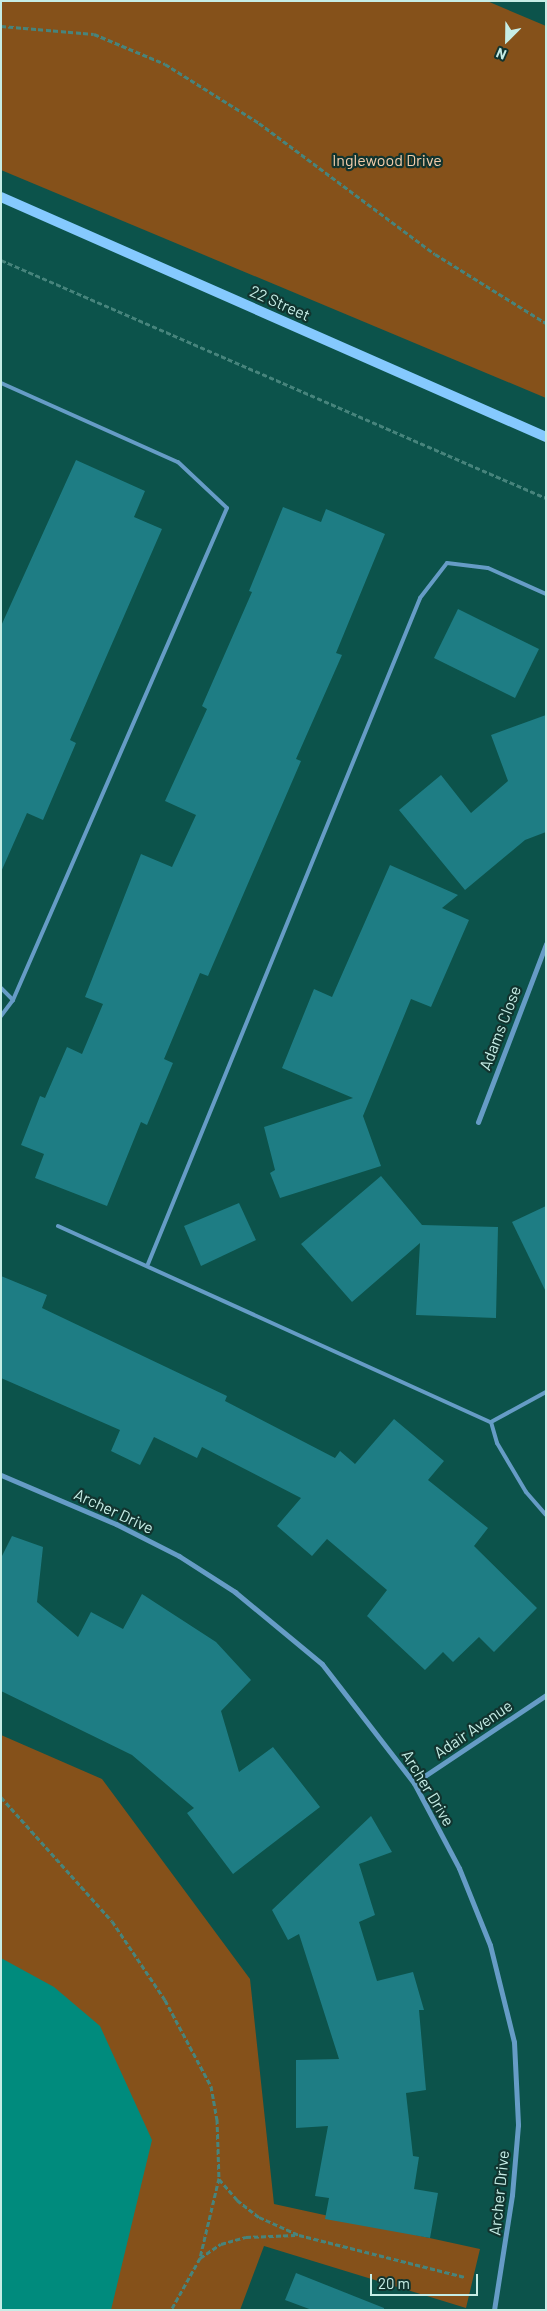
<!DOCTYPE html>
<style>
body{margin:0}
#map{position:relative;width:547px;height:2311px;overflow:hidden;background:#0c534b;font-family:Barlow,sans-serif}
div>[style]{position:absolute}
.green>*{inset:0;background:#85511a}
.water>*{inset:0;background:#008b7d}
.building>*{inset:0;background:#1e7d84}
.path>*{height:3px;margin-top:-1.5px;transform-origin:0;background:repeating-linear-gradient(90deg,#47847c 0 5px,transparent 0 7.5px)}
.service>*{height:4px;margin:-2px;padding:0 2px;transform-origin:2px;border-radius:2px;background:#669cc6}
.minor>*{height:5px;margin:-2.5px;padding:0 2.5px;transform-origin:2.5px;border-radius:2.5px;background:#669cc6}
.secondary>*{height:10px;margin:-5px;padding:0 5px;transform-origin:5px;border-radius:5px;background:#85c9fe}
span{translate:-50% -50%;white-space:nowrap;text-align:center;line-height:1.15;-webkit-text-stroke:4.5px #11342f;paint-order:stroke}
.park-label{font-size:16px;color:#f4cdab}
.street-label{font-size:16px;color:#c6ede6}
.frame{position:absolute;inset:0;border:2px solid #c6ede6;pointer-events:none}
.north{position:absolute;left:482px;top:15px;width:50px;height:50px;-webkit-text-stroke:4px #11342f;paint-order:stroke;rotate:203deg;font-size:14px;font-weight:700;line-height:20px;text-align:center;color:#c6ede6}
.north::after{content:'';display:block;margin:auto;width:18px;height:22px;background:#c6ede6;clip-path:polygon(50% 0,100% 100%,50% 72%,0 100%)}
.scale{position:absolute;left:370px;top:2274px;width:108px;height:22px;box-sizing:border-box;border:2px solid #c6ede6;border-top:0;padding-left:6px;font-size:15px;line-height:18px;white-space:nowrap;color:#c6ede6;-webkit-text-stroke:4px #11342f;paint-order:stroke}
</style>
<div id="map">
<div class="green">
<div style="clip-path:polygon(1px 1px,487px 1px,546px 26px,546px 398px,1px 170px)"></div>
<div style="clip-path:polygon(1px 1735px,102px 1779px,250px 1979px,274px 2204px,480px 2249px,466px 2308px,264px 2246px,240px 2310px,1px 2310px)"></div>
</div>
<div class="water">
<div style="clip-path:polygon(1px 1958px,54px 1987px,100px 2026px,152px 2140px,111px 2310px,1px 2310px)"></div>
</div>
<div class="building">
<div style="clip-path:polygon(76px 460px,145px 491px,134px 517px,162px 529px,70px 740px,76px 743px,43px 820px,27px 813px,1px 872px,1px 626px)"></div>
<div style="clip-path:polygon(283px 507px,321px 522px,326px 509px,385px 534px,336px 653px,342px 655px,296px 759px,301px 761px,208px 976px,200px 973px,164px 1059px,173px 1063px,147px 1125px,141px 1122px,107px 1206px,35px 1178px,44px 1154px,21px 1145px,40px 1096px,45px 1098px,67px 1047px,82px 1054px,103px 1004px,85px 997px,141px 854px,172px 867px,196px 815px,165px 801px,207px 709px,202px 706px,252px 592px,249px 591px)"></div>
<div style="clip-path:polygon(458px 609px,539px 649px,515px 698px,434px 658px)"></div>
<div style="clip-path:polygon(546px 715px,546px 832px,525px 840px,465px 890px,399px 810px,441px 775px,471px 813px,508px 781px,491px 735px)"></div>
<div style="clip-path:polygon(390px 865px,458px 895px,442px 908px,469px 920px,431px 1007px,411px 999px,363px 1116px,381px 1166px,280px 1198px,270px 1173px,275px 1170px,264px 1127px,353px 1098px,282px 1068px,314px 989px,332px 997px)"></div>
<div style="clip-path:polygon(381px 1176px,422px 1225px,498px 1227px,496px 1318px,416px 1315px,420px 1243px,352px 1302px,301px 1244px)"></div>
<div style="clip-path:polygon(239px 1203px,256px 1240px,201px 1266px,184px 1226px)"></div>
<div style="clip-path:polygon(546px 1206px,546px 1292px,512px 1222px)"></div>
<div style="clip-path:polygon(1px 1276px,47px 1295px,42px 1308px,227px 1396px,225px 1401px,335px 1458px,340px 1451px,355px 1464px,394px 1419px,444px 1461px,428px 1480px,488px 1528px,474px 1546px,537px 1608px,494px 1652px,479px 1637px,453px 1662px,443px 1652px,425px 1670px,367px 1616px,387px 1590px,327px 1539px,312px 1556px,277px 1526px,301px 1498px,202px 1447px,197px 1458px,154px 1437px,140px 1465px,111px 1451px,120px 1430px,1px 1378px)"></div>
<div style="clip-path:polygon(12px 1536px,43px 1547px,37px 1602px,78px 1637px,91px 1612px,123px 1629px,142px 1594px,216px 1642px,251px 1680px,221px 1711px,239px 1772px,273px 1747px,320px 1807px,233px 1874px,187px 1813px,194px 1808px,132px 1755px,1px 1691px,1px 1558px)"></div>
<div style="clip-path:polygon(371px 1816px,392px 1852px,359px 1864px,375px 1915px,359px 1922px,377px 1981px,413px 1972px,424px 2010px,419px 2010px,426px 2090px,406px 2093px,413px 2156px,419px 2157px,414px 2189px,438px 2193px,430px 2238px,325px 2219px,329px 2198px,315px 2196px,328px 2126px,296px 2128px,296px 2060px,339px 2059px,299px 1934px,288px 1940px,272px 1910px)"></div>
<div style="clip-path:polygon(296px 2273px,384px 2308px,384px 2310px,312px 2310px,285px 2300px)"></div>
</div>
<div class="path">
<div style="left:1px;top:26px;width:93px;rotate:4.9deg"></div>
<div style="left:94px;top:34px;width:77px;rotate:22.9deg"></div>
<div style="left:165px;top:64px;width:111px;rotate:32.1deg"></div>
<div style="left:259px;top:123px;width:219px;rotate:36.7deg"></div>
<div style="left:435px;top:254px;width:131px;rotate:31.9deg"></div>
<div style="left:1px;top:260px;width:595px;rotate:23.59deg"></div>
<div style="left:1px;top:1797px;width:166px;rotate:48.2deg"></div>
<div style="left:112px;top:1921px;width:95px;rotate:56.1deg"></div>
<div style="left:165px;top:2000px;width:98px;rotate:61.9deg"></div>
<div style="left:211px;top:2086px;width:34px;rotate:80deg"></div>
<div style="left:217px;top:2119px;width:59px;rotate:88.1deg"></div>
<div style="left:219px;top:2178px;width:82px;rotate:103.4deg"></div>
<div style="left:200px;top:2258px;width:60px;rotate:119.1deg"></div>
<div style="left:219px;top:2179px;width:28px;rotate:49deg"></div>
<div style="left:237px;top:2200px;width:28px;rotate:38deg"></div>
<div style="left:259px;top:2217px;width:44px;rotate:24.2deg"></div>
<div style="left:299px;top:2235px;width:171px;rotate:14.2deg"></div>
<div style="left:200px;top:2258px;width:25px;rotate:-34deg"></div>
<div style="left:221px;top:2244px;width:26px;rotate:-16deg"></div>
<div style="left:246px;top:2237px;width:49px;rotate:-2.3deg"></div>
</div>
<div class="service">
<div style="left:1px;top:383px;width:194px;rotate:24.1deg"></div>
<div style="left:178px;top:462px;width:67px;rotate:43.2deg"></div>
<div style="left:227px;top:508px;width:537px;rotate:113.51deg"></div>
<div style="left:13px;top:1000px;width:20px;rotate:127deg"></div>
<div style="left:1px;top:988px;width:17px;rotate:45deg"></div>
<div style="left:58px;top:1226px;width:475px;rotate:24.4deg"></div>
<div style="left:148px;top:1264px;width:719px;rotate:-67.78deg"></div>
<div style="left:420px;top:598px;width:44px;rotate:-52.4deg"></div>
<div style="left:447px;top:563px;width:41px;rotate:7deg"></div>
<div style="left:488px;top:568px;width:64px;rotate:24.1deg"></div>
<div style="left:491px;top:1422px;width:22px;rotate:74deg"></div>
<div style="left:497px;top:1443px;width:57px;rotate:59.4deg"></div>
<div style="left:526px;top:1492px;width:30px;rotate:49deg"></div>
<div style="left:491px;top:1422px;width:63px;rotate:-28.6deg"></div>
</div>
<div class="minor">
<div style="left:478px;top:1122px;width:191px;rotate:-69.1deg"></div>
<div style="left:1px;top:1475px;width:125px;rotate:23.1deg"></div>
<div style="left:116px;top:1524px;width:71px;rotate:26.9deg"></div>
<div style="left:179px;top:1556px;width:67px;rotate:32.7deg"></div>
<div style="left:235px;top:1592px;width:113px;rotate:39.6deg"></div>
<div style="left:322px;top:1664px;width:150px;rotate:52.3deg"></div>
<div style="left:414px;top:1783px;width:96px;rotate:62.1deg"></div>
<div style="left:459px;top:1868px;width:83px;rotate:68.1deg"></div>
<div style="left:490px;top:1945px;width:100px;rotate:76.1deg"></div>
<div style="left:514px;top:2042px;width:83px;rotate:87.2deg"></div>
<div style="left:518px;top:2125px;width:70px;rotate:94.9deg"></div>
<div style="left:512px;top:2195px;width:116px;rotate:98.9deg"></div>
<div style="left:414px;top:1783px;width:159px;rotate:-33.7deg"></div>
</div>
<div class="secondary">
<div style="left:1px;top:197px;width:596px;rotate:23.77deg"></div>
</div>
<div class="park-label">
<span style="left:387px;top:160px">Inglewood Drive</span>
</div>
<div class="street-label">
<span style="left:280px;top:303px;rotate:24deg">22 Street</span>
<span style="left:500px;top:1028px;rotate:-69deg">Adams Close</span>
<span style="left:114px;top:1511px;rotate:25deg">Archer Drive</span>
<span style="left:473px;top:1729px;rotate:-34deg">Adair Avenue</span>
<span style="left:428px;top:1788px;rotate:59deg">Archer Drive</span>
<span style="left:499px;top:2193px;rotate:-84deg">Archer Drive</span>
</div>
<div class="frame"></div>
<div class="north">N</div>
<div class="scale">20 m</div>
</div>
